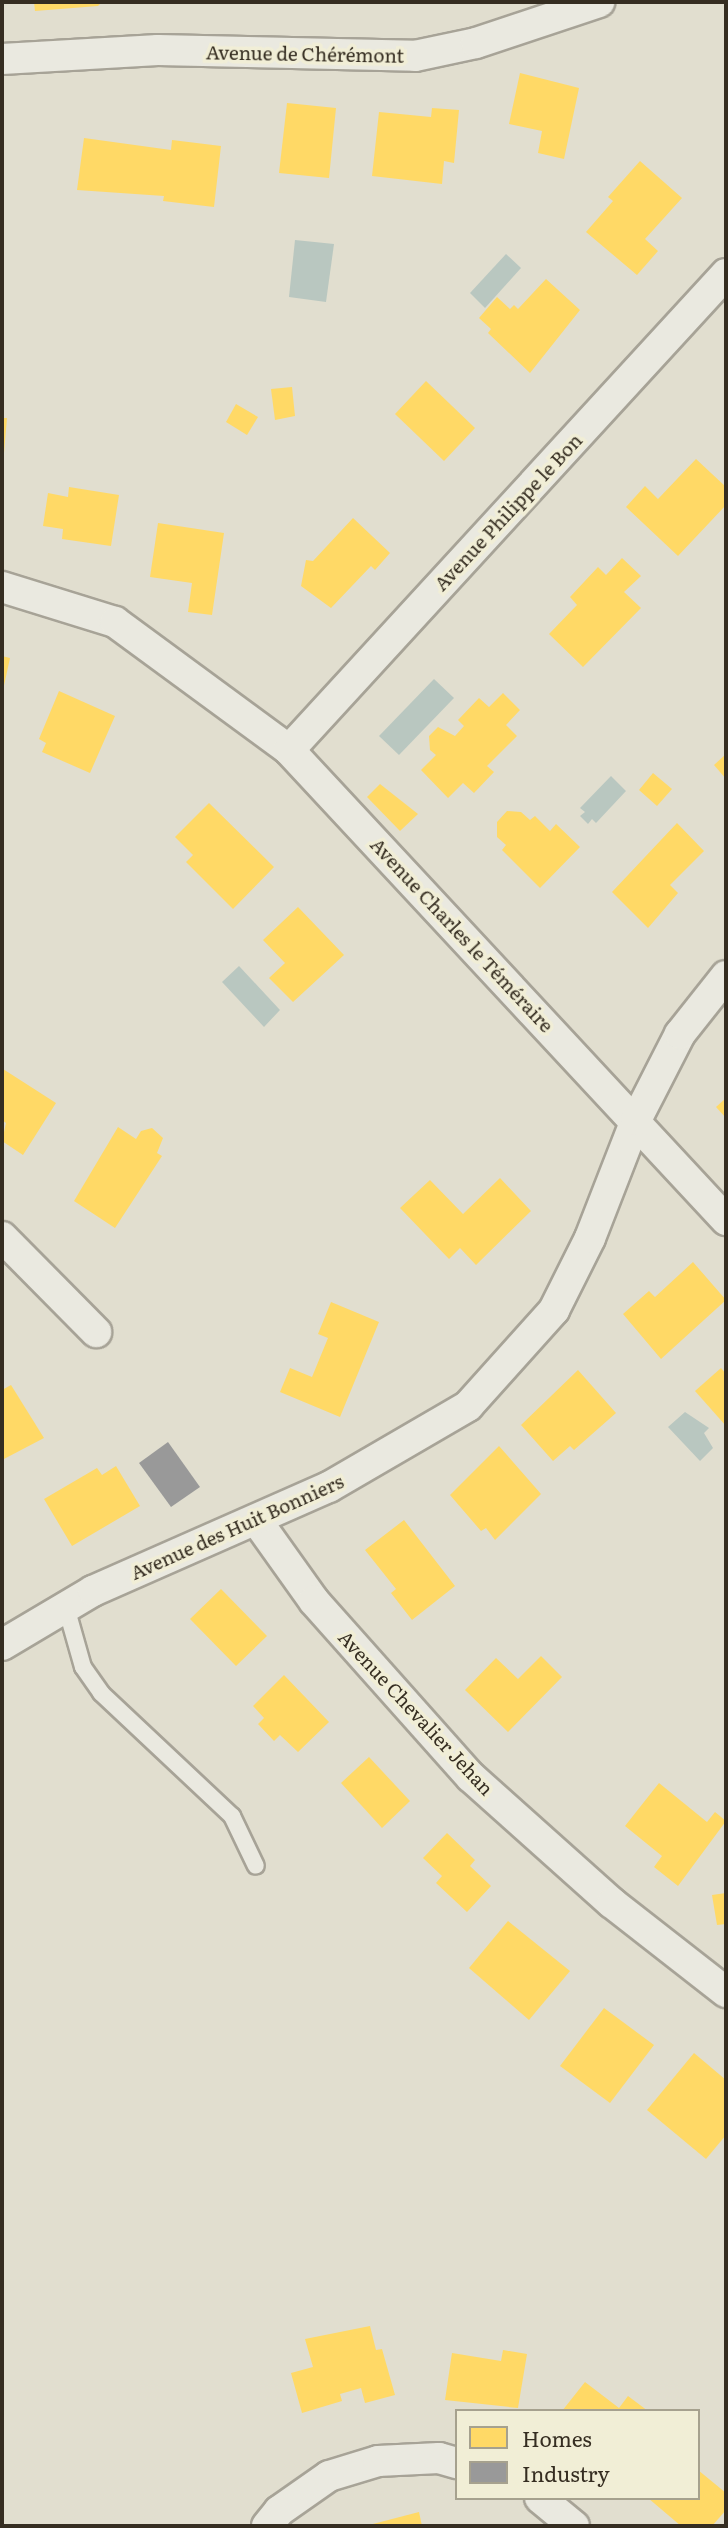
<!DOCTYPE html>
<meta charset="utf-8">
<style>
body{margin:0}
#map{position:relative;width:728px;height:2528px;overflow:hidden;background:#e1decf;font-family:Literata,serif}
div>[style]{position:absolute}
.water>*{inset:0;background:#b9c7c0}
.homes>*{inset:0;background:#ffd966}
.industry>*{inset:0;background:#999}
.roads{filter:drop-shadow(2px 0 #a7a397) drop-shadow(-2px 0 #a7a397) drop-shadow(0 2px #a7a397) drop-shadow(0 -2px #a7a397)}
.lane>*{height:16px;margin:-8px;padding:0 8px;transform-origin:8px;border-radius:8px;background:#eae9e0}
.street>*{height:30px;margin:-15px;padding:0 15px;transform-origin:15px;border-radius:15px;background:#eae9e0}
span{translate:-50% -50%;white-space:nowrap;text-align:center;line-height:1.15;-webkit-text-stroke:7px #f1eed6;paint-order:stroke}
.street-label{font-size:19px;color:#352d21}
.frame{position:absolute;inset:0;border:4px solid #352d21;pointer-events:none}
.legend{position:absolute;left:455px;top:2409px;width:245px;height:91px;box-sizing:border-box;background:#f1eed6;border:2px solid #a6a18e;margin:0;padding:9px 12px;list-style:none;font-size:21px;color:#352d21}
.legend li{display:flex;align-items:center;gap:14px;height:35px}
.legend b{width:35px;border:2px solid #a6a18e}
</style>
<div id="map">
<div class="water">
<div style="clip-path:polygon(295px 240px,334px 244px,326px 302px,289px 297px)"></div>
<div style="clip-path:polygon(506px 254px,521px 268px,485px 308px,470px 293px)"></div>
<div style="clip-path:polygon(434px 679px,454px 698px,399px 755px,379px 736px)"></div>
<div style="clip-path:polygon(611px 776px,626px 791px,596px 823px,592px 819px,588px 824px,580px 816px,585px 812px,580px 808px)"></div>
<div style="clip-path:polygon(239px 966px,280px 1010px,264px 1027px,222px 982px)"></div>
<div style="clip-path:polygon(685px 1412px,709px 1428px,704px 1433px,713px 1448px,700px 1461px,668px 1427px)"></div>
</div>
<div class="homes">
<div style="clip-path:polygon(34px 2px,102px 2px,98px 6px,35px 11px)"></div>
<div style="clip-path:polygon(520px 73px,579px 88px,564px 159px,538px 153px,542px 131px,509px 124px)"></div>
<div style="clip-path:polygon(287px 103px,336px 108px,329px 178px,279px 173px)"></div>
<div style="clip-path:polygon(432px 108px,459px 110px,454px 163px,444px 161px,442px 184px,372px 176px,379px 112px,431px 117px)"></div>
<div style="clip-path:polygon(84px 138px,171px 150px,172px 140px,221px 146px,214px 207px,163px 201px,164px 196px,77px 190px)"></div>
<div style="clip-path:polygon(640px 161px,682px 198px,645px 239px,658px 251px,637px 275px,586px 232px,613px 201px,608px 197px)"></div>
<div style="clip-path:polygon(546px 279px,580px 310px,530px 373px,488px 333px,491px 329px,479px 318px,497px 297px,510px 309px,514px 305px,518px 309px)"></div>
<div style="clip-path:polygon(426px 381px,475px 428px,444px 461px,395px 414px)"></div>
<div style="clip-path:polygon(292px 387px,295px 416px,275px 420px,271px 389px)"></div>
<div style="clip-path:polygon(236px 404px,258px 417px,247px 435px,226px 422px)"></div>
<div style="clip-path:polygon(2px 418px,7px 418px,4px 453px,2px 453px)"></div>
<div style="clip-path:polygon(696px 459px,726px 487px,726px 505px,678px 556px,626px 507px,645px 486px,658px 499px)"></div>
<div style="clip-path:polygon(69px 487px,119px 495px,111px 546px,62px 539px,63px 529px,43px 526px,48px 493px,68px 497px)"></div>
<div style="clip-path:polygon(353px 518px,390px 553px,375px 570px,371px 566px,331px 608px,301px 586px,306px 560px,313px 561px)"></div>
<div style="clip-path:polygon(158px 523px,224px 533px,212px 615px,188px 612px,192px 583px,150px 577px)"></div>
<div style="clip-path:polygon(622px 558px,641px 576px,624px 592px,641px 608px,583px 667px,549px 634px,577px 605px,570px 597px,598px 567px,606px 575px)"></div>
<div style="clip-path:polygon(2px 656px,10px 658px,3px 690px,2px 690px)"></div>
<div style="clip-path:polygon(59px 691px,115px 716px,90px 773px,42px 752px,46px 743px,39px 739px)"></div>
<div style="clip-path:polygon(503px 693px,520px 710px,506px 725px,517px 736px,487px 766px,494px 772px,474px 793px,463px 783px,448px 798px,421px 770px,436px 755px,430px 750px,429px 736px,438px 727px,455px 736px,464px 726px,458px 720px,479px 698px,489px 707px)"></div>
<div style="clip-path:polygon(726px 754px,726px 779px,714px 765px)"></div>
<div style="clip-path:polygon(653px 773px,672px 789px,657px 806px,639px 790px)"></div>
<div style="clip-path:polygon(380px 784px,418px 814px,400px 831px,367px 797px)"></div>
<div style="clip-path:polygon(209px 803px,274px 867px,233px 909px,186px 862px,193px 855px,175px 837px)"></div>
<div style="clip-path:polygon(507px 811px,521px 812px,530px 820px,535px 816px,550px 831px,556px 824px,580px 847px,540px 888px,502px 850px,506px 845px,497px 837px,497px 822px)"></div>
<div style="clip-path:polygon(677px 823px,704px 851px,670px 885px,678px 893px,648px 928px,612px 892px)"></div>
<div style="clip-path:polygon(298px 907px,344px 955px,293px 1002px,269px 978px,285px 963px,263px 940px)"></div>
<div style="clip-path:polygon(3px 1069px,56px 1103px,23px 1155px,2px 1141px,6px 1123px,2px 1120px)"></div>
<div style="clip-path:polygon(726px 1098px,726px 1118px,716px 1107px)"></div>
<div style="clip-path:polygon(118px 1127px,136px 1139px,141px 1131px,152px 1128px,163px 1138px,157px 1153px,162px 1156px,115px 1228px,74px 1201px)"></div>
<div style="clip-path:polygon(500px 1178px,531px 1211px,476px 1265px,460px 1248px,449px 1259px,400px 1208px,430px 1180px,463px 1214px)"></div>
<div style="clip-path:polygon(693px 1262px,726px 1300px,661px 1359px,623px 1314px,649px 1291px,655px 1297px)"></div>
<div style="clip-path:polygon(331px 1302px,379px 1322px,340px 1417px,280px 1392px,290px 1368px,312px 1377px,328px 1338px,318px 1334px)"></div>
<div style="clip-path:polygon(721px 1368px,726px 1374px,726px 1426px,695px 1391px)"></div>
<div style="clip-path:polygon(578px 1370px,616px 1413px,574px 1450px,570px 1446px,553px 1461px,521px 1425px)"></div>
<div style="clip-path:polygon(11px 1385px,44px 1438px,2px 1460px,2px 1390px)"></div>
<div style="clip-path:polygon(499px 1446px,541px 1494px,495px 1540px,486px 1528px,481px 1531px,450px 1495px)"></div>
<div style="clip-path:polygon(116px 1466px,140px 1506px,72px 1546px,44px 1499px,97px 1468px,102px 1475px)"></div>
<div style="clip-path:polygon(404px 1520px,455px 1586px,412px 1620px,391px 1593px,396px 1589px,365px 1550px)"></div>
<div style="clip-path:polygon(221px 1589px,267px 1636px,236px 1666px,190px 1619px)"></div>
<div style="clip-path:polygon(541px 1656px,562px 1677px,508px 1732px,465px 1690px,496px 1658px,518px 1679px)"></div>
<div style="clip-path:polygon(284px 1675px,329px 1722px,298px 1752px,280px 1735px,274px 1741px,258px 1724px,264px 1718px,253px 1706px)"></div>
<div style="clip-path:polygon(369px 1757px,410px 1801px,382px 1828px,341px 1783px)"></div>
<div style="clip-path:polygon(659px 1783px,707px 1822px,715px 1812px,726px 1821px,678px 1886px,654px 1867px,662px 1856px,625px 1826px)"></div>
<div style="clip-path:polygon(447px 1833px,475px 1860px,470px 1866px,491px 1886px,467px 1912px,436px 1883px,442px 1876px,423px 1858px)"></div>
<div style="clip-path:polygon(726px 1893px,726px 1924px,717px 1925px,712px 1895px)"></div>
<div style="clip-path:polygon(508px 1921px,570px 1971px,529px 2020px,469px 1968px)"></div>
<div style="clip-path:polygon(604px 2008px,654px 2045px,610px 2103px,560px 2066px)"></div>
<div style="clip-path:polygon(694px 2053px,726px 2080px,726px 2135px,706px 2159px,647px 2110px)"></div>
<div style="clip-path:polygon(370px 2326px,376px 2350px,382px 2349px,395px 2395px,365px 2403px,361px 2388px,340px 2394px,342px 2401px,302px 2413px,291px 2373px,313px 2367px,305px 2339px)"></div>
<div style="clip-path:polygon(503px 2350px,527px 2354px,518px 2408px,445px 2400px,452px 2353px,501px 2361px)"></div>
<div style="clip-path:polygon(585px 2382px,619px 2408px,628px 2396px,648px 2411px,562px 2411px)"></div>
<div style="clip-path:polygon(698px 2470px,726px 2493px,726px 2510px,712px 2526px,681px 2526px,648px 2498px,698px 2498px)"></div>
<div style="clip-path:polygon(419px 2512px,422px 2526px,369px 2526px,369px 2525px)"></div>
</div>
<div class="industry">
<div style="clip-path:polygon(168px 1442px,200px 1487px,171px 1507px,139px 1463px)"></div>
</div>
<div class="roads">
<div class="lane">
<div style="left:66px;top:1607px;width:62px;rotate:74.2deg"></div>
<div style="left:83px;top:1667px;width:32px;rotate:55deg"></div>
<div style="left:101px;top:1693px;width:180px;rotate:43.2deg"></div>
<div style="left:232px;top:1816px;width:55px;rotate:64.4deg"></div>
</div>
<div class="street">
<div style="left:2px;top:59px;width:156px;rotate:-3.3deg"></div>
<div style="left:158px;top:50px;width:257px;rotate:1.3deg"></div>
<div style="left:415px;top:56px;width:62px;rotate:-12deg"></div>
<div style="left:476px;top:43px;width:130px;rotate:-18.4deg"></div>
<div style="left:2px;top:587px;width:118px;rotate:17.2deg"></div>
<div style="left:115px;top:622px;width:216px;rotate:36.3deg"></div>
<div style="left:289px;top:750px;width:642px;rotate:47.08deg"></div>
<div style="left:289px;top:750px;width:646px;rotate:-47.45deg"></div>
<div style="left:2px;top:1237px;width:134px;rotate:45.3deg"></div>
<div style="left:257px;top:1521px;width:98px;rotate:54.5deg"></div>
<div style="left:314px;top:1601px;width:236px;rotate:48.3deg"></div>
<div style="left:471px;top:1777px;width:189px;rotate:41.8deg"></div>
<div style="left:612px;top:1903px;width:145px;rotate:38deg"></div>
<div style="left:2px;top:1645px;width:106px;rotate:-30.7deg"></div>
<div style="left:93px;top:1591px;width:258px;rotate:-23.8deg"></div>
<div style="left:329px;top:1487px;width:161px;rotate:-30.2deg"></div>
<div style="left:468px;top:1406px;width:129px;rotate:-48.1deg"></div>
<div style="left:554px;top:1310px;width:80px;rotate:-63.4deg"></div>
<div style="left:590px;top:1238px;width:127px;rotate:-68.7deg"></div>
<div style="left:636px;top:1120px;width:97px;rotate:-62.9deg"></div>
<div style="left:680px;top:1034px;width:74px;rotate:-51.6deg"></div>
<div style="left:540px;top:2498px;width:44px;rotate:39.5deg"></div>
<div style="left:267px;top:2526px;width:19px;rotate:-51deg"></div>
<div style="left:279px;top:2511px;width:61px;rotate:-35deg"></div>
<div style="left:329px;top:2476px;width:51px;rotate:-17deg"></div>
<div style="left:378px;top:2461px;width:61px;rotate:-2.8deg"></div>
<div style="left:439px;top:2458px;width:19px;rotate:16deg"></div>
</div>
</div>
<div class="street-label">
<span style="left:305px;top:54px;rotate:1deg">Avenue de Chérémont</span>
<span style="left:508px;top:512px;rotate:-47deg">Avenue Philippe le Bon</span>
<span style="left:462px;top:935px;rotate:47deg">Avenue Charles le Téméraire</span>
<span style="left:237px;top:1527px;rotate:-24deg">Avenue des Huit Bonniers</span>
<span style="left:416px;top:1713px;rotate:47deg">Avenue Chevalier Jehan</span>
</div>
<div class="frame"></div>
<ul class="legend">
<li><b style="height:19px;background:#ffd966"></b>Homes</li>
<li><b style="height:19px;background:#999"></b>Industry</li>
</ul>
</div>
